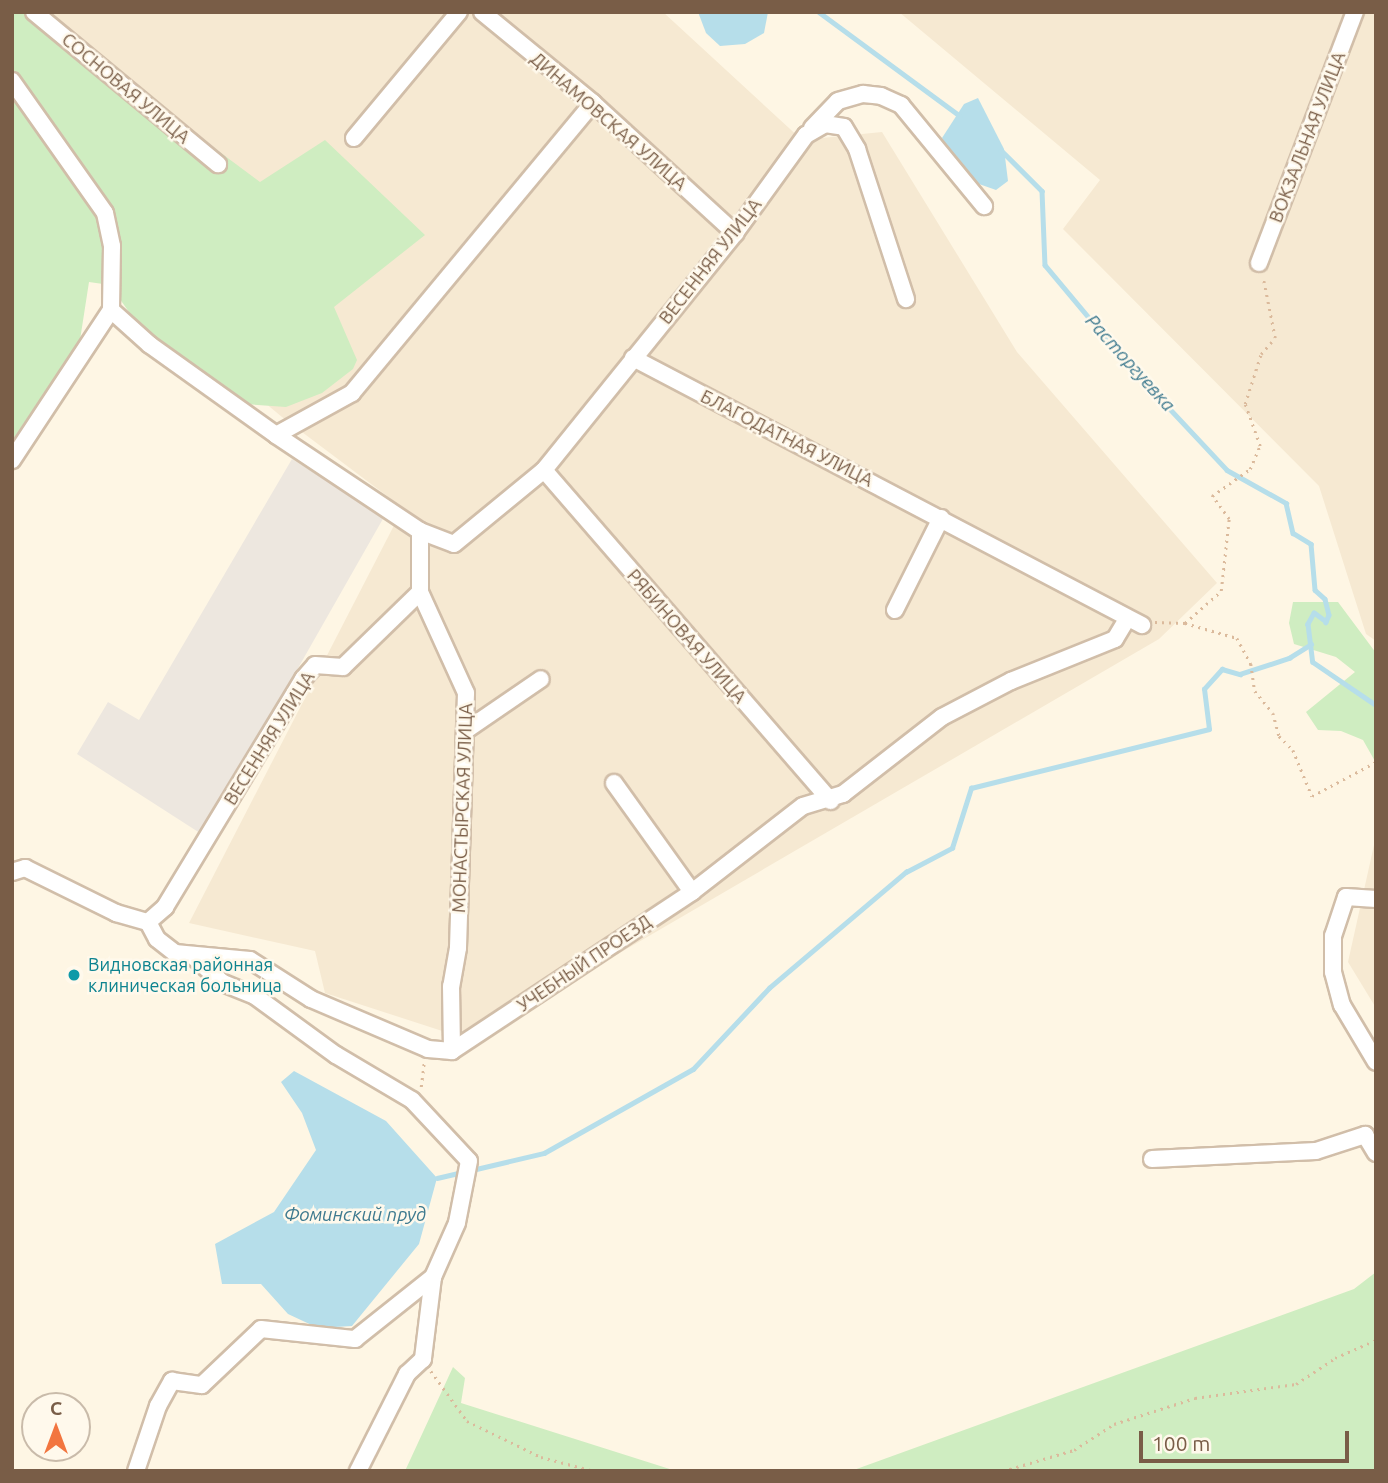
<!DOCTYPE html>
<meta charset="utf-8">
<style>
body{margin:0}
#map{position:relative;width:1388px;height:1483px;overflow:hidden;background:#fef6e4;font-family:Ubuntu,sans-serif}
div>[style]{position:absolute}
.residential>*{inset:0;background:#f6e9d2}
.industrial>*{inset:0;background:#ede7df}
.green>*{inset:0;background:#cfedc1}
.water>*{inset:0;background:#b6deea}
.stream>*{height:4.5px;margin:-2.25px;padding:0 2.25px;transform-origin:2.25px;border-radius:2.25px;background:#b6deea}
.path>*{height:2.5px;margin-top:-1.25px;transform-origin:0;background:repeating-linear-gradient(90deg,#dbba9c 0 2px,transparent 0 7px)}
.roads{filter:drop-shadow(2px 0 #d1bea9) drop-shadow(-2px 0 #d1bea9) drop-shadow(0 2px #d1bea9) drop-shadow(0 -2px #d1bea9)}
.minor>*{height:16px;margin:-8px;padding:0 8px;transform-origin:8px;border-radius:8px;background:#fff}
.dots>*{width:19px;height:19px;translate:-50% -50%;box-sizing:border-box;border:4px solid #fff9ec;border-radius:50%}
span{translate:-50% -50%;white-space:nowrap;text-align:center;line-height:1.15;-webkit-text-stroke:5px #fff9ec;paint-order:stroke}
.street-label{font-size:18px;color:#795d47}
.culture-label{font-size:18px;color:#0d838f}
.left{translate:0 -50%;text-align:left}
.water-label{font-size:19px;color:#3e7a8f;font-style:italic}
.frame{position:absolute;inset:0;border:14px solid #795d47;pointer-events:none}
.north{position:absolute;left:21px;top:1392px;width:70px;height:70px;box-sizing:border-box;background:#fff9ec;border:2px solid #c9bbaa;border-radius:50%;rotate:0deg;font-size:19px;font-weight:700;line-height:28px;text-align:center;color:#795d47}
.north::after{content:'';display:block;margin:auto;width:24px;height:32px;background:#f2753f;clip-path:polygon(50% 0,100% 100%,50% 72%,0 100%)}
.scale{position:absolute;left:1139px;top:1431px;width:210px;height:32px;box-sizing:border-box;border:4px solid #795d47;border-top:0;padding-left:9px;font-size:21px;line-height:24px;white-space:nowrap;color:#795d47;-webkit-text-stroke:5px #fff9ec;paint-order:stroke}
</style>
<div id="map">
<div class="residential">
<div style="clip-path:polygon(21px 12px,663px 12px,802px 140px,882px 132px,1017px 352px,1217px 583px,1159px 639px,470px 1040px,325px 993px,315px 951px,189px 923px,403px 508px,282px 417px,156px 312px)"></div>
<div style="clip-path:polygon(899px 12px,1376px 12px,1376px 641px,1366px 634px,1319px 486px,1063px 229px,1100px 180px)"></div>
<div style="clip-path:polygon(1376px 836px,1376px 1008px,1348px 962px)"></div>
</div>
<div class="industrial">
<div style="clip-path:polygon(292px 459px,384px 517px,203px 835px,77px 754px,108px 702px,139px 720px)"></div>
</div>
<div class="green">
<div style="clip-path:polygon(12px 12px,31px 12px,260px 182px,325px 140px,425px 235px,334px 307px,357px 360px,353px 369px,322px 393px,286px 407px,216px 402px,150px 342px,110px 285px,89px 282px,80px 340px,12px 441px)"></div>
<div style="clip-path:polygon(1293px 602px,1338px 602px,1376px 653px,1376px 763px,1363px 740px,1341px 731px,1318px 730px,1306px 712px,1355px 672px,1336px 657px,1294px 644px,1289px 623px)"></div>
<div style="clip-path:polygon(1376px 1272px,1376px 1471px,851px 1471px,1354px 1289px)"></div>
<div style="clip-path:polygon(453px 1367px,465px 1378px,461px 1403px,676px 1471px,405px 1471px)"></div>
</div>
<div class="water">
<div style="clip-path:polygon(698px 12px,768px 12px,764px 33px,745px 44px,720px 46px,706px 33px)"></div>
<div style="clip-path:polygon(978px 98px,1004px 149px,1008px 181px,996px 190px,979px 184px,961px 169px,942px 138px,964px 104px)"></div>
<div style="clip-path:polygon(294px 1071px,386px 1121px,437px 1178px,419px 1244px,352px 1326px,318px 1328px,288px 1314px,261px 1284px,222px 1284px,215px 1244px,274px 1212px,316px 1150px,302px 1113px,281px 1082px)"></div>
</div>
<div class="stream">
<div style="left:819px;top:12px;width:175px;rotate:36.4deg"></div>
<div style="left:1001px;top:150px;width:58px;rotate:45deg"></div>
<div style="left:1042px;top:191px;width:74px;rotate:87.7deg"></div>
<div style="left:1045px;top:265px;width:128px;rotate:50.1deg"></div>
<div style="left:1127px;top:363px;width:146px;rotate:46.9deg"></div>
<div style="left:1227px;top:470px;width:68px;rotate:29.2deg"></div>
<div style="left:1286px;top:503px;width:31px;rotate:77deg"></div>
<div style="left:1293px;top:533px;width:21px;rotate:31deg"></div>
<div style="left:1311px;top:544px;width:46px;rotate:85deg"></div>
<div style="left:1315px;top:590px;width:13px;rotate:42deg"></div>
<div style="left:1325px;top:599px;width:16px;rotate:76deg"></div>
<div style="left:1329px;top:615px;width:8px;rotate:113deg"></div>
<div style="left:1326px;top:622px;width:15px;rotate:-143deg"></div>
<div style="left:1314px;top:613px;width:13px;rotate:119deg"></div>
<div style="left:1308px;top:624px;width:38px;rotate:83deg"></div>
<div style="left:1313px;top:662px;width:76px;rotate:34.3deg"></div>
<div style="left:472px;top:1170px;width:74px;rotate:-13.3deg"></div>
<div style="left:544px;top:1153px;width:171px;rotate:-29.4deg"></div>
<div style="left:693px;top:1069px;width:111px;rotate:-46.8deg"></div>
<div style="left:769px;top:988px;width:180px;rotate:-40.3deg"></div>
<div style="left:906px;top:872px;width:52px;rotate:-27.6deg"></div>
<div style="left:952px;top:848px;width:63px;rotate:-72.4deg"></div>
<div style="left:971px;top:788px;width:245px;rotate:-13.9deg"></div>
<div style="left:1209px;top:729px;width:40px;rotate:-97.1deg"></div>
<div style="left:1204px;top:689px;width:27px;rotate:-48deg"></div>
<div style="left:1222px;top:669px;width:19px;rotate:16deg"></div>
<div style="left:1240px;top:674px;width:52px;rotate:-18.1deg"></div>
<div style="left:1289px;top:658px;width:26px;rotate:-32deg"></div>
<div style="left:437px;top:1178px;width:27px;rotate:-13deg"></div>
</div>
<div class="path">
<div style="left:1155px;top:622px;width:30px;rotate:2deg"></div>
<div style="left:1185px;top:623px;width:48px;rotate:-41.6deg"></div>
<div style="left:1221px;top:591px;width:72px;rotate:-83.7deg"></div>
<div style="left:1229px;top:519px;width:29px;rotate:-126deg"></div>
<div style="left:1212px;top:496px;width:47px;rotate:-35.4deg"></div>
<div style="left:1250px;top:469px;width:25px;rotate:-67deg"></div>
<div style="left:1260px;top:446px;width:45px;rotate:-109.7deg"></div>
<div style="left:1245px;top:404px;width:52px;rotate:-72.3deg"></div>
<div style="left:1261px;top:354px;width:21px;rotate:-49deg"></div>
<div style="left:1275px;top:338px;width:61px;rotate:-101.3deg"></div>
<div style="left:1185px;top:623px;width:54px;rotate:16.1deg"></div>
<div style="left:1237px;top:638px;width:30px;rotate:62deg"></div>
<div style="left:1251px;top:664px;width:27px;rotate:82deg"></div>
<div style="left:1255px;top:691px;width:28px;rotate:51deg"></div>
<div style="left:1273px;top:713px;width:24px;rotate:75deg"></div>
<div style="left:1279px;top:736px;width:20px;rotate:45deg"></div>
<div style="left:1293px;top:750px;width:50px;rotate:67.6deg"></div>
<div style="left:1312px;top:796px;width:72px;rotate:-28deg"></div>
<div style="left:421px;top:1087px;width:25px;rotate:-83deg"></div>
<div style="left:431px;top:1371px;width:62px;rotate:54.2deg"></div>
<div style="left:467px;top:1421px;width:82px;rotate:25.9deg"></div>
<div style="left:541px;top:1457px;width:55px;rotate:14.8deg"></div>
<div style="left:1003px;top:1471px;width:74px;rotate:-16.5deg"></div>
<div style="left:1074px;top:1450px;width:48px;rotate:-33deg"></div>
<div style="left:1114px;top:1424px;width:85px;rotate:-17.8deg"></div>
<div style="left:1195px;top:1398px;width:102px;rotate:-7.9deg"></div>
<div style="left:1296px;top:1384px;width:47px;rotate:-33.7deg"></div>
<div style="left:1335px;top:1358px;width:45px;rotate:-23.7deg"></div>
</div>
<div class="roads">
<div class="minor">
<div style="left:34px;top:12px;width:239px;rotate:39.6deg"></div>
<div style="left:482px;top:12px;width:144px;rotate:39.3deg"></div>
<div style="left:593px;top:103px;width:193px;rotate:42.5deg"></div>
<div style="left:12px;top:81px;width:161px;rotate:54.8deg"></div>
<div style="left:105px;top:213px;width:34px;rotate:78deg"></div>
<div style="left:112px;top:246px;width:64px;rotate:90.9deg"></div>
<div style="left:111px;top:310px;width:180px;rotate:123.4deg"></div>
<div style="left:812px;top:128px;width:37px;rotate:-46deg"></div>
<div style="left:838px;top:101px;width:26px;rotate:-16deg"></div>
<div style="left:863px;top:94px;width:18px;rotate:6deg"></div>
<div style="left:881px;top:96px;width:22px;rotate:24deg"></div>
<div style="left:901px;top:105px;width:131px;rotate:50.6deg"></div>
<div style="left:354px;top:138px;width:164px;rotate:-50.2deg"></div>
<div style="left:1259px;top:263px;width:269px;rotate:-69.1deg"></div>
<div style="left:111px;top:310px;width:52px;rotate:41.9deg"></div>
<div style="left:150px;top:345px;width:155px;rotate:35.5deg"></div>
<div style="left:276px;top:435px;width:173px;rotate:33.7deg"></div>
<div style="left:420px;top:531px;width:36px;rotate:21deg"></div>
<div style="left:454px;top:544px;width:117px;rotate:-39.4deg"></div>
<div style="left:544px;top:470px;width:304px;rotate:-51.1deg"></div>
<div style="left:735px;top:233px;width:121px;rotate:-54.1deg"></div>
<div style="left:806px;top:135px;width:22px;rotate:-30deg"></div>
<div style="left:825px;top:124px;width:19px;rotate:9deg"></div>
<div style="left:844px;top:127px;width:26px;rotate:59deg"></div>
<div style="left:857px;top:149px;width:158px;rotate:71.9deg"></div>
<div style="left:633px;top:358px;width:575px;rotate:27.68deg"></div>
<div style="left:276px;top:435px;width:87px;rotate:-28.9deg"></div>
<div style="left:352px;top:393px;width:377px;rotate:-50.3deg"></div>
<div style="left:544px;top:470px;width:438px;rotate:49.1deg"></div>
<div style="left:420px;top:531px;width:61px;rotate:90deg"></div>
<div style="left:420px;top:592px;width:111px;rotate:65.5deg"></div>
<div style="left:466px;top:693px;width:255px;rotate:91.8deg"></div>
<div style="left:458px;top:948px;width:39px;rotate:100deg"></div>
<div style="left:451px;top:986px;width:65px;rotate:89.1deg"></div>
<div style="left:895px;top:610px;width:103px;rotate:-63.4deg"></div>
<div style="left:468px;top:729px;width:88px;rotate:-34.4deg"></div>
<div style="left:614px;top:783px;width:134px;rotate:54.4deg"></div>
<div style="left:12px;top:872px;width:14px;rotate:-17deg"></div>
<div style="left:25px;top:868px;width:102px;rotate:26.3deg"></div>
<div style="left:116px;top:913px;width:33px;rotate:16deg"></div>
<div style="left:148px;top:922px;width:19px;rotate:62deg"></div>
<div style="left:157px;top:939px;width:23px;rotate:38deg"></div>
<div style="left:175px;top:953px;width:75px;rotate:5.3deg"></div>
<div style="left:250px;top:960px;width:72px;rotate:32.6deg"></div>
<div style="left:311px;top:999px;width:127px;rotate:23.1deg"></div>
<div style="left:428px;top:1049px;width:24px;rotate:5deg"></div>
<div style="left:452px;top:1051px;width:288px;rotate:-33.5deg"></div>
<div style="left:692px;top:892px;width:140px;rotate:-37.8deg"></div>
<div style="left:803px;top:806px;width:42px;rotate:-16.7deg"></div>
<div style="left:843px;top:794px;width:125px;rotate:-37.9deg"></div>
<div style="left:942px;top:717px;width:78px;rotate:-27.6deg"></div>
<div style="left:1011px;top:681px;width:112px;rotate:-22deg"></div>
<div style="left:1115px;top:639px;width:21px;rotate:-59deg"></div>
<div style="left:1376px;top:899px;width:30px;rotate:-176deg"></div>
<div style="left:1346px;top:897px;width:41px;rotate:108.4deg"></div>
<div style="left:1333px;top:936px;width:36px;rotate:90deg"></div>
<div style="left:1333px;top:972px;width:34px;rotate:75deg"></div>
<div style="left:1342px;top:1005px;width:66px;rotate:59.2deg"></div>
<div style="left:148px;top:922px;width:23px;rotate:-41deg"></div>
<div style="left:165px;top:907px;width:267px;rotate:-58.8deg"></div>
<div style="left:303px;top:679px;width:18px;rotate:-49deg"></div>
<div style="left:315px;top:665px;width:28px;rotate:4deg"></div>
<div style="left:343px;top:667px;width:107px;rotate:-44.2deg"></div>
<div style="left:194px;top:957px;width:39px;rotate:42deg"></div>
<div style="left:223px;top:983px;width:35px;rotate:22deg"></div>
<div style="left:255px;top:996px;width:100px;rotate:36.1deg"></div>
<div style="left:336px;top:1055px;width:88px;rotate:30.6deg"></div>
<div style="left:412px;top:1100px;width:83px;rotate:46.9deg"></div>
<div style="left:469px;top:1161px;width:63px;rotate:101deg"></div>
<div style="left:457px;top:1223px;width:59px;rotate:114deg"></div>
<div style="left:433px;top:1277px;width:83px;rotate:97deg"></div>
<div style="left:423px;top:1359px;width:22px;rotate:137deg"></div>
<div style="left:407px;top:1374px;width:109px;rotate:116.8deg"></div>
<div style="left:1152px;top:1159px;width:164px;rotate:-2.8deg"></div>
<div style="left:1316px;top:1151px;width:52px;rotate:-18.1deg"></div>
<div style="left:1365px;top:1135px;width:21px;rotate:59deg"></div>
<div style="left:136px;top:1471px;width:69px;rotate:-71.3deg"></div>
<div style="left:158px;top:1406px;width:29px;rotate:-61deg"></div>
<div style="left:172px;top:1381px;width:30px;rotate:8deg"></div>
<div style="left:202px;top:1385px;width:81px;rotate:-43.5deg"></div>
<div style="left:261px;top:1329px;width:95px;rotate:6.1deg"></div>
<div style="left:355px;top:1339px;width:100px;rotate:-38.5deg"></div>
</div>
</div>
<div class="dots">
<div style="left:74px;top:975px;background:#0f9aa8"></div>
</div>
<div class="street-label">
<span style="left:126px;top:88px;rotate:40deg">СОСНОВАЯ УЛИЦА</span>
<span style="left:609px;top:121px;rotate:41deg">ДИНАМОВСКАЯ УЛИЦА</span>
<span style="left:1307px;top:137px;rotate:-69deg">ВОКЗАЛЬНАЯ УЛИЦА</span>
<span style="left:710px;top:261px;rotate:-52deg">ВЕСЕННЯЯ УЛИЦА</span>
<span style="left:787px;top:438px;rotate:27deg">БЛАГОДАТНАЯ УЛИЦА</span>
<span style="left:687px;top:636px;rotate:49deg">РЯБИНОВАЯ УЛИЦА</span>
<span style="left:269px;top:738px;rotate:-58deg">ВЕСЕННЯЯ УЛИЦА</span>
<span style="left:462px;top:808px;rotate:-88deg">МОНАСТЫРСКАЯ УЛИЦА</span>
<span style="left:584px;top:963px;rotate:-34deg">УЧЕБНЫЙ ПРОЕЗД</span>
</div>
<div class="culture-label">
<span class="left" style="left:88px;top:975px">Видновская районная<br>клиническая больница</span>
</div>
<div class="water-label">
<span style="left:1130px;top:363px;rotate:48deg">Расторгуевка</span>
<span style="left:355px;top:1215px">Фоминский пруд</span>
</div>
<div class="frame"></div>
<div class="north">С</div>
<div class="scale">100 m</div>
</div>
